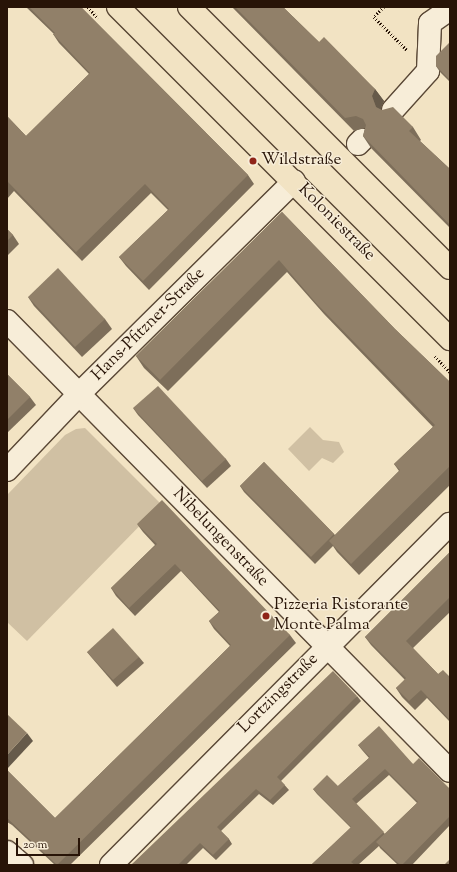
<!DOCTYPE html>
<meta charset="utf-8">
<style>
body{margin:0}
#map{position:relative;width:457px;height:872px;overflow:hidden;background:#f2e3c3;font-family:"Sorts Mill Goudy",serif}
div>[style]{position:absolute}
.green>*{inset:0;background:#d0c0a3}
.path>*{height:2.5px;margin-top:-1.25px;transform-origin:0;background:repeating-linear-gradient(90deg,#281407 0 1px,transparent 0 3px)}
.roads{filter:drop-shadow(1px 0 #5a4836) drop-shadow(-1px 0 #5a4836) drop-shadow(0 1px #5a4836) drop-shadow(0 -1px #5a4836)}
.minor>*{height:22px;margin:-11px;padding:0 11px;transform-origin:11px;border-radius:11px;background:#f7edd8}
.major>*{height:22px;margin:-11px;padding:0 11px;transform-origin:11px;border-radius:11px;background:#f2e3c3}
.wall>*{inset:0;background:#7d6e5a}
.shaded-wall>*{inset:0;background:#665a4a}
.building>*{inset:0;background:#918069}
.dots>*{width:11px;height:11px;translate:-50% -50%;box-sizing:border-box;border:2px solid #f7edd8;border-radius:50%}
span{translate:-50% -50%;white-space:nowrap;text-align:center;line-height:1.15;-webkit-text-stroke:3px #f7edd8;paint-order:stroke}
.poi-label{font-size:17px;color:#281407}
.left{translate:0 -50%;text-align:left}
.street-label{font-size:17px;color:#281407}
.frame{position:absolute;inset:0;border:8px solid #281407;pointer-events:none}
.scale{position:absolute;left:16px;top:838px;width:64px;height:18px;box-sizing:border-box;border:2px solid #281407;border-top:0;padding-left:5px;font-size:12px;line-height:14px;white-space:nowrap;color:#281407;-webkit-text-stroke:3px #f7edd8;paint-order:stroke}
</style>
<div id="map">
<div class="green">
<div style="clip-path:polygon(310px 427px,323px 440px,339px 442px,344px 452px,333px 463px,322px 458px,309px 471px,288px 449px)"></div>
<div style="clip-path:polygon(85px 428px,161px 504px,27px 641px,7px 622px,7px 495px,65px 435px,76px 429px)"></div>
</div>
<div class="path">
<div style="left:88px;top:7px;width:15px;rotate:48deg"></div>
<div style="left:384px;top:7px;width:14px;rotate:135deg"></div>
<div style="left:374px;top:17px;width:47px;rotate:45deg"></div>
<div style="left:435px;top:356px;width:22px;rotate:47deg"></div>
</div>
<div class="roads">
<div class="minor">
<div style="left:393px;top:110px;width:52px;rotate:-48.1deg"></div>
<div style="left:428px;top:71px;width:48px;rotate:-87.6deg"></div>
<div style="left:430px;top:23px;width:24px;rotate:-35deg"></div>
<div style="left:358px;top:144px;width:6px;rotate:-45deg"></div>
<div style="left:7px;top:321px;width:631px;rotate:45.45deg"></div>
<div style="left:7px;top:470px;width:106px;rotate:-46.5deg"></div>
<div style="left:80px;top:393px;width:301px;rotate:-44.7deg"></div>
<div style="left:7px;top:852px;width:20px;rotate:41deg"></div>
<div style="left:111px;top:865px;width:481px;rotate:-45.2deg"></div>
</div>
<div class="major">
<div style="left:118px;top:7px;width:470px;rotate:45deg"></div>
<div style="left:189px;top:7px;width:369px;rotate:45deg"></div>
</div>
</div>
<div class="wall">
<div style="clip-path:polygon(26px 7px,81px 7px,248px 175px,254px 184px,149px 290px,126px 266px,119px 257px,168px 210px,151px 193px,82px 261px,14px 191px,7px 199px,7px 116px,26px 136px,89px 74px,59px 43px,53px 34px,54px 34px)"></div>
<div style="clip-path:polygon(232px 7px,283px 7px,319px 42px,375px 89px,384px 101px,381px 108px,381px 110px,413px 127px,421px 140px,420px 141px,450px 169px,450px 228px,371px 148px,363px 136px,365px 128px,354px 131px)"></div>
<div style="clip-path:polygon(450px 42px,450px 82px,440px 72px,436px 66px)"></div>
<div style="clip-path:polygon(282px 212px,395px 329px,450px 382px,450px 485px,359px 575px,337px 552px,333px 546px,315px 564px,244px 492px,240px 486px,264px 462px,335px 535px,399px 471px,394px 464px,433px 427px,324px 314px,287px 272px,168px 391px,144px 368px,136px 356px)"></div>
<div style="clip-path:polygon(7px 229px,13px 235px,19px 244px,7px 256px)"></div>
<div style="clip-path:polygon(28px 297px,105px 319px,112px 329px,82px 357px,34px 306px)"></div>
<div style="clip-path:polygon(7px 374px,30px 397px,36px 405px,7px 433px)"></div>
<div style="clip-path:polygon(133px 408px,226px 459px,231px 466px,207px 488px,138px 415px)"></div>
<div style="clip-path:polygon(137px 524px,290px 635px,296px 643px,70px 865px,55px 865px,12px 825px,7px 822px,7px 770px,55px 818px,230px 646px,214px 629px,209px 621px,219px 612px,181px 571px,135px 616px,116px 596px,111px 588px,155px 545px,143px 532px)"></div>
<div style="clip-path:polygon(450px 552px,450px 612px,413px 648px,438px 674px,450px 677px,450px 722px,427px 698px,415px 710px,402px 697px,396px 688px,405px 680px,371px 645px,365px 637px)"></div>
<div style="clip-path:polygon(87px 652px,139px 657px,144px 663px,117px 687px,92px 658px)"></div>
<div style="clip-path:polygon(357px 696px,361px 701px,281px 781px,289px 790px,273px 805px,259px 794px,221px 831px,229px 839px,232px 844px,216px 860px,203px 848px,186px 865px,131px 865px)"></div>
<div style="clip-path:polygon(evenodd,358px 745px,413px 764px,450px 789px,450px 825px,412px 865px,398px 865px,380px 848px,379px 846px,358px 865px,311px 865px,351px 828px,317px 794px,313px 789px,338px 786px,369px 758px,362px 750px,358px 745px,389px 775px,417px 803px,385px 834px,356px 804px,389px 775px)"></div>
</div>
<div class="shaded-wall">
<div style="clip-path:polygon(375px 89px,384px 101px,381px 108px,384px 119px,376px 107px,372px 96px)"></div>
<div style="clip-path:polygon(27px 733px,33px 741px,7px 769px,7px 755px)"></div>
</div>
<div class="building">
<div style="clip-path:polygon(29px 7px,81px 7px,248px 175px,143px 281px,119px 257px,169px 209px,145px 184px,76px 252px,8px 182px,7px 183px,7px 116px,26px 136px,90px 73px,53px 34px,55px 33px)"></div>
<div style="clip-path:polygon(235px 7px,283px 7px,319px 42px,324px 37px,375px 89px,372px 96px,376px 107px,382px 110px,393px 107px,413px 127px,409px 131px,450px 169px,450px 225px,363px 136px,366px 125px,363px 119px,356px 116px,345px 118px)"></div>
<div style="clip-path:polygon(450px 42px,450px 80px,436px 66px,436px 56px)"></div>
<div style="clip-path:polygon(282px 212px,395px 329px,450px 382px,450px 466px,351px 564px,329px 541px,400px 470px,394px 464px,435px 425px,316px 303px,279px 260px,160px 380px,136px 356px)"></div>
<div style="clip-path:polygon(7px 229px,13px 235px,7px 241px)"></div>
<div style="clip-path:polygon(58px 268px,105px 319px,75px 347px,28px 297px)"></div>
<div style="clip-path:polygon(7px 374px,30px 397px,7px 420px)"></div>
<div style="clip-path:polygon(158px 386px,226px 459px,202px 481px,133px 408px)"></div>
<div style="clip-path:polygon(264px 462px,334px 534px,311px 557px,240px 486px)"></div>
<div style="clip-path:polygon(162px 500px,290px 635px,57px 865px,7px 818px,7px 770px,55px 818px,231px 645px,209px 621px,220px 611px,175px 564px,129px 608px,111px 588px,157px 544px,137px 524px)"></div>
<div style="clip-path:polygon(450px 552px,450px 597px,406px 641px,438px 674px,443px 670px,450px 677px,450px 720px,421px 690px,409px 701px,396px 688px,406px 678px,365px 637px)"></div>
<div style="clip-path:polygon(113px 628px,139px 657px,113px 680px,87px 652px)"></div>
<div style="clip-path:polygon(333px 671px,357px 696px,277px 777px,285px 785px,270px 800px,256px 789px,217px 827px,229px 839px,213px 855px,200px 843px,178px 865px,131px 865px)"></div>
<div style="clip-path:polygon(7px 714px,27px 733px,7px 755px)"></div>
<div style="clip-path:polygon(379px 726px,413px 764px,419px 758px,450px 789px,450px 816px,402px 865px,400px 865px,376px 842px,418px 802px,385px 769px,352px 799px,384px 832px,351px 862px,355px 865px,311px 865px,351px 827px,313px 789px,327px 775px,338px 786px,370px 757px,358px 745px)"></div>
<div style="clip-path:polygon(450px 859px,450px 865px,444px 865px)"></div>
</div>
<div class="dots">
<div style="left:253px;top:161px;background:#8f2418"></div>
<div style="left:266px;top:616px;background:#8f2418"></div>
</div>
<div class="poi-label">
<span class="left" style="left:261px;top:161px">Wildstraße</span>
<span class="left" style="left:274px;top:616px">Pizzeria Ristorante<br>Monte Palma</span>
</div>
<div class="street-label">
<span style="left:336px;top:223px;rotate:45deg">Koloniestraße</span>
<span style="left:149px;top:325px;rotate:-45deg">Hans-Pfitzner-Straße</span>
<span style="left:220px;top:538px;rotate:46deg">Nibelungenstraße</span>
<span style="left:279px;top:694px;rotate:-45deg">Lortzingstraße</span>
</div>
<div class="frame"></div>
<div class="scale">20 m</div>
</div>
